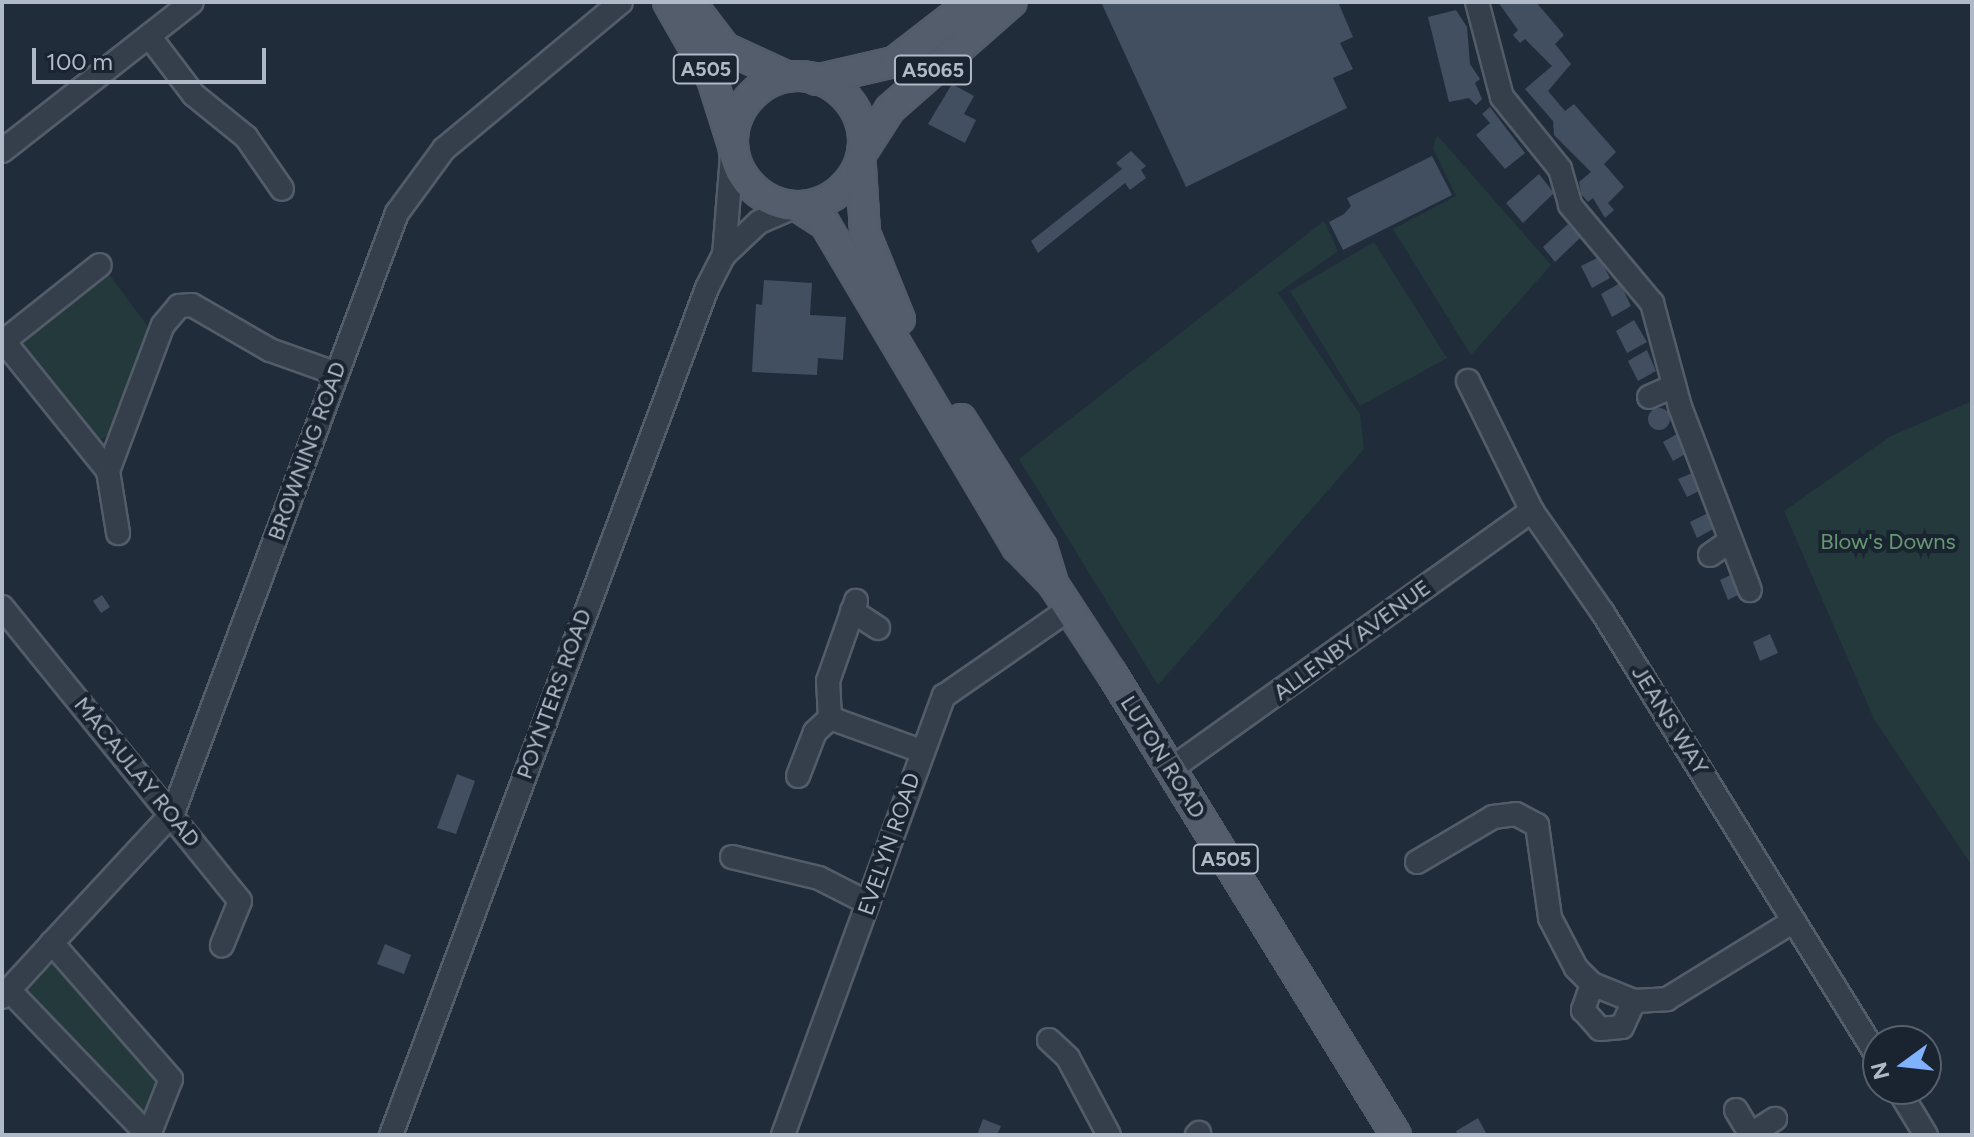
<!DOCTYPE html>
<style>
body{margin:0}
#map{position:relative;width:1974px;height:1137px;overflow:hidden;background:#212c3b;font-family:Figtree,sans-serif}
div>[style]{position:absolute}
.green>*{inset:0;background:#23393c}
.building>*{inset:0;background:#424f60}
.round{border-radius:50%}
.roads{filter:drop-shadow(2px 0 #535c69) drop-shadow(-2px 0 #535c69) drop-shadow(0 2px #535c69) drop-shadow(0 -2px #535c69)}
.minor>*{height:22px;margin:-11px;padding:0 11px;transform-origin:11px;border-radius:11px;background:#353e4b}
.major>*{height:28px;margin:-14px;padding:0 14px;transform-origin:14px;border-radius:14px;background:#535d6b}
.major>.ring{margin:-14px;padding:0;box-sizing:content-box;background:none;border:28px solid #535d6b;border-radius:50%}
span{translate:-50% -50%;white-space:nowrap;text-align:center;line-height:1.15;-webkit-text-stroke:8px #1a2330;paint-order:stroke}
.shield-label span{padding:2px 6px;background:#1a2330;border:2px solid;border-radius:6px;-webkit-text-stroke-width:0}
.shield-label{font-size:20px;color:#b0b9c7;font-weight:700}
.street-label{font-size:22px;color:#b0b9c7}
.park-label{font-size:22px;color:#669971}
.frame{position:absolute;inset:0;border:4px solid #b0b9c7;pointer-events:none}
.north{position:absolute;left:1862px;top:1025px;width:80px;height:80px;box-sizing:border-box;background:#1a2330;border:2px solid #565f6c;border-radius:50%;rotate:255deg;font-size:22px;font-weight:700;line-height:32px;text-align:center;color:#b0b9c7}
.north::after{content:'';display:block;margin:auto;width:28px;height:36px;background:#80b1fc;clip-path:polygon(50% 0,100% 100%,50% 72%,0 100%)}
.scale{position:absolute;left:32px;top:48px;width:234px;height:36px;box-sizing:border-box;border:4px solid #b0b9c7;border-top:0;padding-left:10px;font-size:24px;line-height:28px;white-space:nowrap;color:#b0b9c7;-webkit-text-stroke:6px #1a2330;paint-order:stroke}
</style>
<div id="map">
<div class="green">
<div style="clip-path:polygon(1437px 135px,1551px 265px,1471px 355px,1393px 229px,1456px 196px,1433px 148px)"></div>
<div style="clip-path:polygon(1324px 221px,1338px 251px,1278px 293px,1360px 414px,1364px 449px,1158px 685px,1019px 459px)"></div>
<div style="clip-path:polygon(1374px 242px,1447px 358px,1360px 406px,1290px 291px)"></div>
<div style="clip-path:polygon(106px 270px,152px 332px,116px 429px,101px 440px,86px 433px,23px 356px,21px 334px)"></div>
<div style="clip-path:polygon(1972px 401px,1972px 866px,1874px 719px,1784px 511px,1891px 436px)"></div>
<div style="clip-path:polygon(59px 961px,164px 1080px,152px 1113px,143px 1115px,28px 994px,28px 980px,45px 962px)"></div>
</div>
<div class="building">
<div style="clip-path:polygon(1101px 2px,1338px 2px,1353px 37px,1340px 43px,1353px 69px,1333px 78px,1347px 108px,1186px 187px)"></div>
<div style="clip-path:polygon(1498px 2px,1536px 2px,1564px 35px,1555px 44px,1571px 64px,1548px 91px,1565px 111px,1574px 104px,1616px 152px,1604px 164px,1624px 187px,1608px 203px,1614px 210px,1605px 218px,1593px 198px,1588px 202px,1581px 194px,1579px 182px,1591px 172px,1554px 135px,1553px 121px,1525px 89px,1552px 66px,1525px 39px,1520px 43px,1513px 35px,1518px 30px)"></div>
<div style="clip-path:polygon(1456px 10px,1467px 27px,1470px 64px,1480px 79px,1475px 83px,1482px 99px,1476px 105px,1469px 98px,1449px 102px,1428px 17px)"></div>
<div style="clip-path:polygon(952px 84px,974px 96px,964px 114px,976px 120px,965px 143px,928px 124px)"></div>
<div style="clip-path:polygon(1490px 107px,1525px 153px,1505px 169px,1476px 135px,1490px 123px,1482px 114px)"></div>
<div style="clip-path:polygon(1131px 151px,1146px 166px,1141px 170px,1146px 178px,1130px 190px,1125px 183px,1038px 253px,1031px 241px,1122px 169px,1116px 163px)"></div>
<div style="clip-path:polygon(1432px 156px,1452px 195px,1343px 250px,1329px 222px,1344px 214px,1351px 206px,1347px 198px)"></div>
<div style="clip-path:polygon(1539px 174px,1554px 193px,1523px 223px,1506px 203px)"></div>
<div style="clip-path:polygon(1568px 224px,1580px 238px,1555px 262px,1543px 247px)"></div>
<div style="clip-path:polygon(1599px 257px,1610px 278px,1592px 288px,1581px 266px)"></div>
<div style="clip-path:polygon(764px 280px,812px 283px,810px 315px,846px 317px,843px 360px,818px 358px,817px 375px,752px 372px,756px 304px,762px 305px)"></div>
<div style="clip-path:polygon(1620px 283px,1631px 306px,1612px 317px,1601px 294px)"></div>
<div style="clip-path:polygon(1634px 320px,1647px 342px,1627px 353px,1616px 331px)"></div>
<div style="clip-path:polygon(1647px 350px,1656px 371px,1638px 381px,1628px 361px)"></div>
<div class="round" style="left:1648px;top:408px;width:22px;height:22px"></div>
<div style="clip-path:polygon(1677px 434px,1687px 453px,1673px 461px,1663px 442px)"></div>
<div style="clip-path:polygon(1692px 473px,1701px 490px,1687px 497px,1678px 479px)"></div>
<div style="clip-path:polygon(1708px 513px,1715px 528px,1697px 538px,1690px 522px)"></div>
<div style="clip-path:polygon(1735px 573px,1742px 593px,1728px 600px,1720px 580px)"></div>
<div style="clip-path:polygon(102px 595px,110px 607px,101px 613px,93px 601px)"></div>
<div style="clip-path:polygon(1770px 634px,1778px 653px,1760px 661px,1753px 642px)"></div>
<div style="clip-path:polygon(457px 774px,475px 781px,456px 834px,437px 828px)"></div>
<div style="clip-path:polygon(385px 944px,411px 955px,404px 974px,377px 964px)"></div>
<div style="clip-path:polygon(1478px 1118px,1487px 1135px,1458px 1135px,1456px 1131px)"></div>
<div style="clip-path:polygon(983px 1119px,1001px 1126px,997px 1135px,977px 1135px)"></div>
</div>
<div class="roads">
<div class="minor">
<div style="left:1477px;top:2px;width:98px;rotate:75.3deg"></div>
<div style="left:1502px;top:97px;width:92px;rotate:51.1deg"></div>
<div style="left:1560px;top:169px;width:37px;rotate:74deg"></div>
<div style="left:1570px;top:205px;width:128px;rotate:50.1deg"></div>
<div style="left:1652px;top:303px;width:108px;rotate:74.9deg"></div>
<div style="left:1680px;top:407px;width:196px;rotate:69.1deg"></div>
<div style="left:149px;top:36px;width:74px;rotate:52.7deg"></div>
<div style="left:194px;top:95px;width:67px;rotate:38.9deg"></div>
<div style="left:246px;top:137px;width:63px;rotate:55.3deg"></div>
<div style="left:2px;top:151px;width:241px;rotate:-38.1deg"></div>
<div style="left:724px;top:255px;width:100px;rotate:-85.4deg"></div>
<div style="left:2px;top:339px;width:169px;rotate:51.2deg"></div>
<div style="left:108px;top:471px;width:63px;rotate:80.8deg"></div>
<div style="left:4px;top:341px;width:122px;rotate:-38.4deg"></div>
<div style="left:1468px;top:381px;width:145px;rotate:63.8deg"></div>
<div style="left:1532px;top:511px;width:124px;rotate:55.2deg"></div>
<div style="left:1603px;top:613px;width:522px;rotate:58.23deg"></div>
<div style="left:1649px;top:397px;width:27px;rotate:-24deg"></div>
<div style="left:108px;top:471px;width:156px;rotate:-69.4deg"></div>
<div style="left:163px;top:325px;width:25px;rotate:-50deg"></div>
<div style="left:179px;top:306px;width:13px;rotate:-4deg"></div>
<div style="left:192px;top:305px;width:90px;rotate:30deg"></div>
<div style="left:270px;top:350px;width:69px;rotate:19.5deg"></div>
<div style="left:1710px;top:555px;width:24px;rotate:-35deg"></div>
<div style="left:2px;top:607px;width:378px;rotate:51deg"></div>
<div style="left:240px;top:901px;width:48px;rotate:112.2deg"></div>
<div style="left:852px;top:611px;width:31px;rotate:33deg"></div>
<div style="left:830px;top:718px;width:97px;rotate:19.9deg"></div>
<div style="left:1171px;top:769px;width:444px;rotate:-35.6deg"></div>
<div style="left:798px;top:776px;width:47px;rotate:-68.9deg"></div>
<div style="left:815px;top:732px;width:21px;rotate:-43deg"></div>
<div style="left:830px;top:718px;width:37px;rotate:-93deg"></div>
<div style="left:828px;top:681px;width:85px;rotate:-70.7deg"></div>
<div style="left:732px;top:857px;width:89px;rotate:13.6deg"></div>
<div style="left:819px;top:878px;width:55px;rotate:27deg"></div>
<div style="left:1417px;top:862px;width:88px;rotate:-30.6deg"></div>
<div style="left:1493px;top:817px;width:23px;rotate:-7deg"></div>
<div style="left:1516px;top:814px;width:24px;rotate:28deg"></div>
<div style="left:1537px;top:825px;width:94px;rotate:82deg"></div>
<div style="left:1550px;top:918px;width:56px;rotate:62.5deg"></div>
<div style="left:1576px;top:968px;width:23px;rotate:45deg"></div>
<div style="left:1592px;top:984px;width:45px;rotate:22deg"></div>
<div style="left:1634px;top:1001px;width:33px;rotate:-3deg"></div>
<div style="left:1667px;top:999px;width:149px;rotate:-31.6deg"></div>
<div style="left:1592px;top:984px;width:28px;rotate:109deg"></div>
<div style="left:1583px;top:1010px;width:25px;rotate:48deg"></div>
<div style="left:1600px;top:1029px;width:22px;rotate:-5deg"></div>
<div style="left:1622px;top:1027px;width:29px;rotate:-65deg"></div>
<div style="left:9px;top:990px;width:64px;rotate:-47.5deg"></div>
<div style="left:2px;top:997px;width:10px;rotate:-45deg"></div>
<div style="left:9px;top:990px;width:201px;rotate:46.2deg"></div>
<div style="left:1049px;top:1040px;width:26px;rotate:43deg"></div>
<div style="left:1068px;top:1058px;width:87px;rotate:62deg"></div>
<div style="left:1898px;top:1089px;width:54px;rotate:58.7deg"></div>
<div style="left:1736px;top:1110px;width:29px;rotate:59deg"></div>
<div style="left:149px;top:1135px;width:60px;rotate:-68.6deg"></div>
<div style="left:171px;top:1079px;width:181px;rotate:-131.2deg"></div>
<div style="left:52px;top:943px;width:178px;rotate:-47.1deg"></div>
<div style="left:173px;top:813px;width:640px;rotate:-69.53deg"></div>
<div style="left:397px;top:213px;width:79px;rotate:-53.7deg"></div>
<div style="left:444px;top:149px;width:230px;rotate:-39.7deg"></div>
<div style="left:391px;top:1135px;width:904px;rotate:-69.54deg"></div>
<div style="left:707px;top:288px;width:37px;rotate:-63deg"></div>
<div style="left:724px;top:255px;width:48px;rotate:-43.3deg"></div>
<div style="left:759px;top:222px;width:33px;rotate:-23deg"></div>
<div style="left:783px;top:1135px;width:468px;rotate:-69.9deg"></div>
<div style="left:944px;top:696px;width:152px;rotate:-34.8deg"></div>
<div style="left:1197px;top:1135px;width:3px;rotate:-45deg"></div>
<div style="left:1750px;top:1135px;width:30px;rotate:-33deg"></div>
</div>
<div class="major">
<div style="left:668px;top:2px;width:89px;rotate:60.3deg"></div>
<div style="left:712px;top:79px;width:66px;rotate:72.4deg"></div>
<div style="left:690px;top:2px;width:58px;rotate:52.7deg"></div>
<div style="left:725px;top:48px;width:67px;rotate:24.7deg"></div>
<div class="ring" style="left:733px;top:76px;width:102px;height:102px"></div>
<div style="left:816px;top:80px;width:80px;rotate:-13deg"></div>
<div style="left:894px;top:62px;width:98px;rotate:-37.6deg"></div>
<div style="left:865px;top:148px;width:46px;rotate:-57.3deg"></div>
<div style="left:890px;top:109px;width:162px;rotate:-41.3deg"></div>
<div style="left:861px;top:167px;width:66px;rotate:86.5deg"></div>
<div style="left:865px;top:233px;width:93px;rotate:67.9deg"></div>
<div style="left:800px;top:208px;width:30px;rotate:33deg"></div>
<div style="left:825px;top:224px;width:376px;rotate:59.3deg"></div>
<div style="left:1017px;top:547px;width:52px;rotate:45.8deg"></div>
<div style="left:1053px;top:584px;width:108px;rotate:56.8deg"></div>
<div style="left:1112px;top:674px;width:541px;rotate:58.36deg"></div>
<div style="left:961px;top:419px;width:151px;rotate:57.7deg"></div>
<div style="left:1042px;top:547px;width:39px;rotate:73deg"></div>
</div>
</div>
<div class="shield-label">
<span style="left:706px;top:69px">A505</span>
<span style="left:933px;top:70px">A5065</span>
<span style="left:1226px;top:859px">A505</span>
</div>
<div class="street-label">
<span style="left:307px;top:451px;rotate:-70deg">BROWNING ROAD</span>
<span style="left:1352px;top:640px;rotate:-36deg">ALLENBY AVENUE</span>
<span style="left:554px;top:694px;rotate:-70deg">POYNTERS ROAD</span>
<span style="left:1670px;top:720px;rotate:58deg">JEANS WAY</span>
<span style="left:1163px;top:757px;rotate:58deg">LUTON ROAD</span>
<span style="left:137px;top:772px;rotate:51deg">MACAULAY ROAD</span>
<span style="left:889px;top:844px;rotate:-71deg">EVELYN ROAD</span>
</div>
<div class="park-label">
<span style="left:1888px;top:542px">Blow's Downs</span>
</div>
<div class="frame"></div>
<div class="north">N</div>
<div class="scale">100 m</div>
</div>
